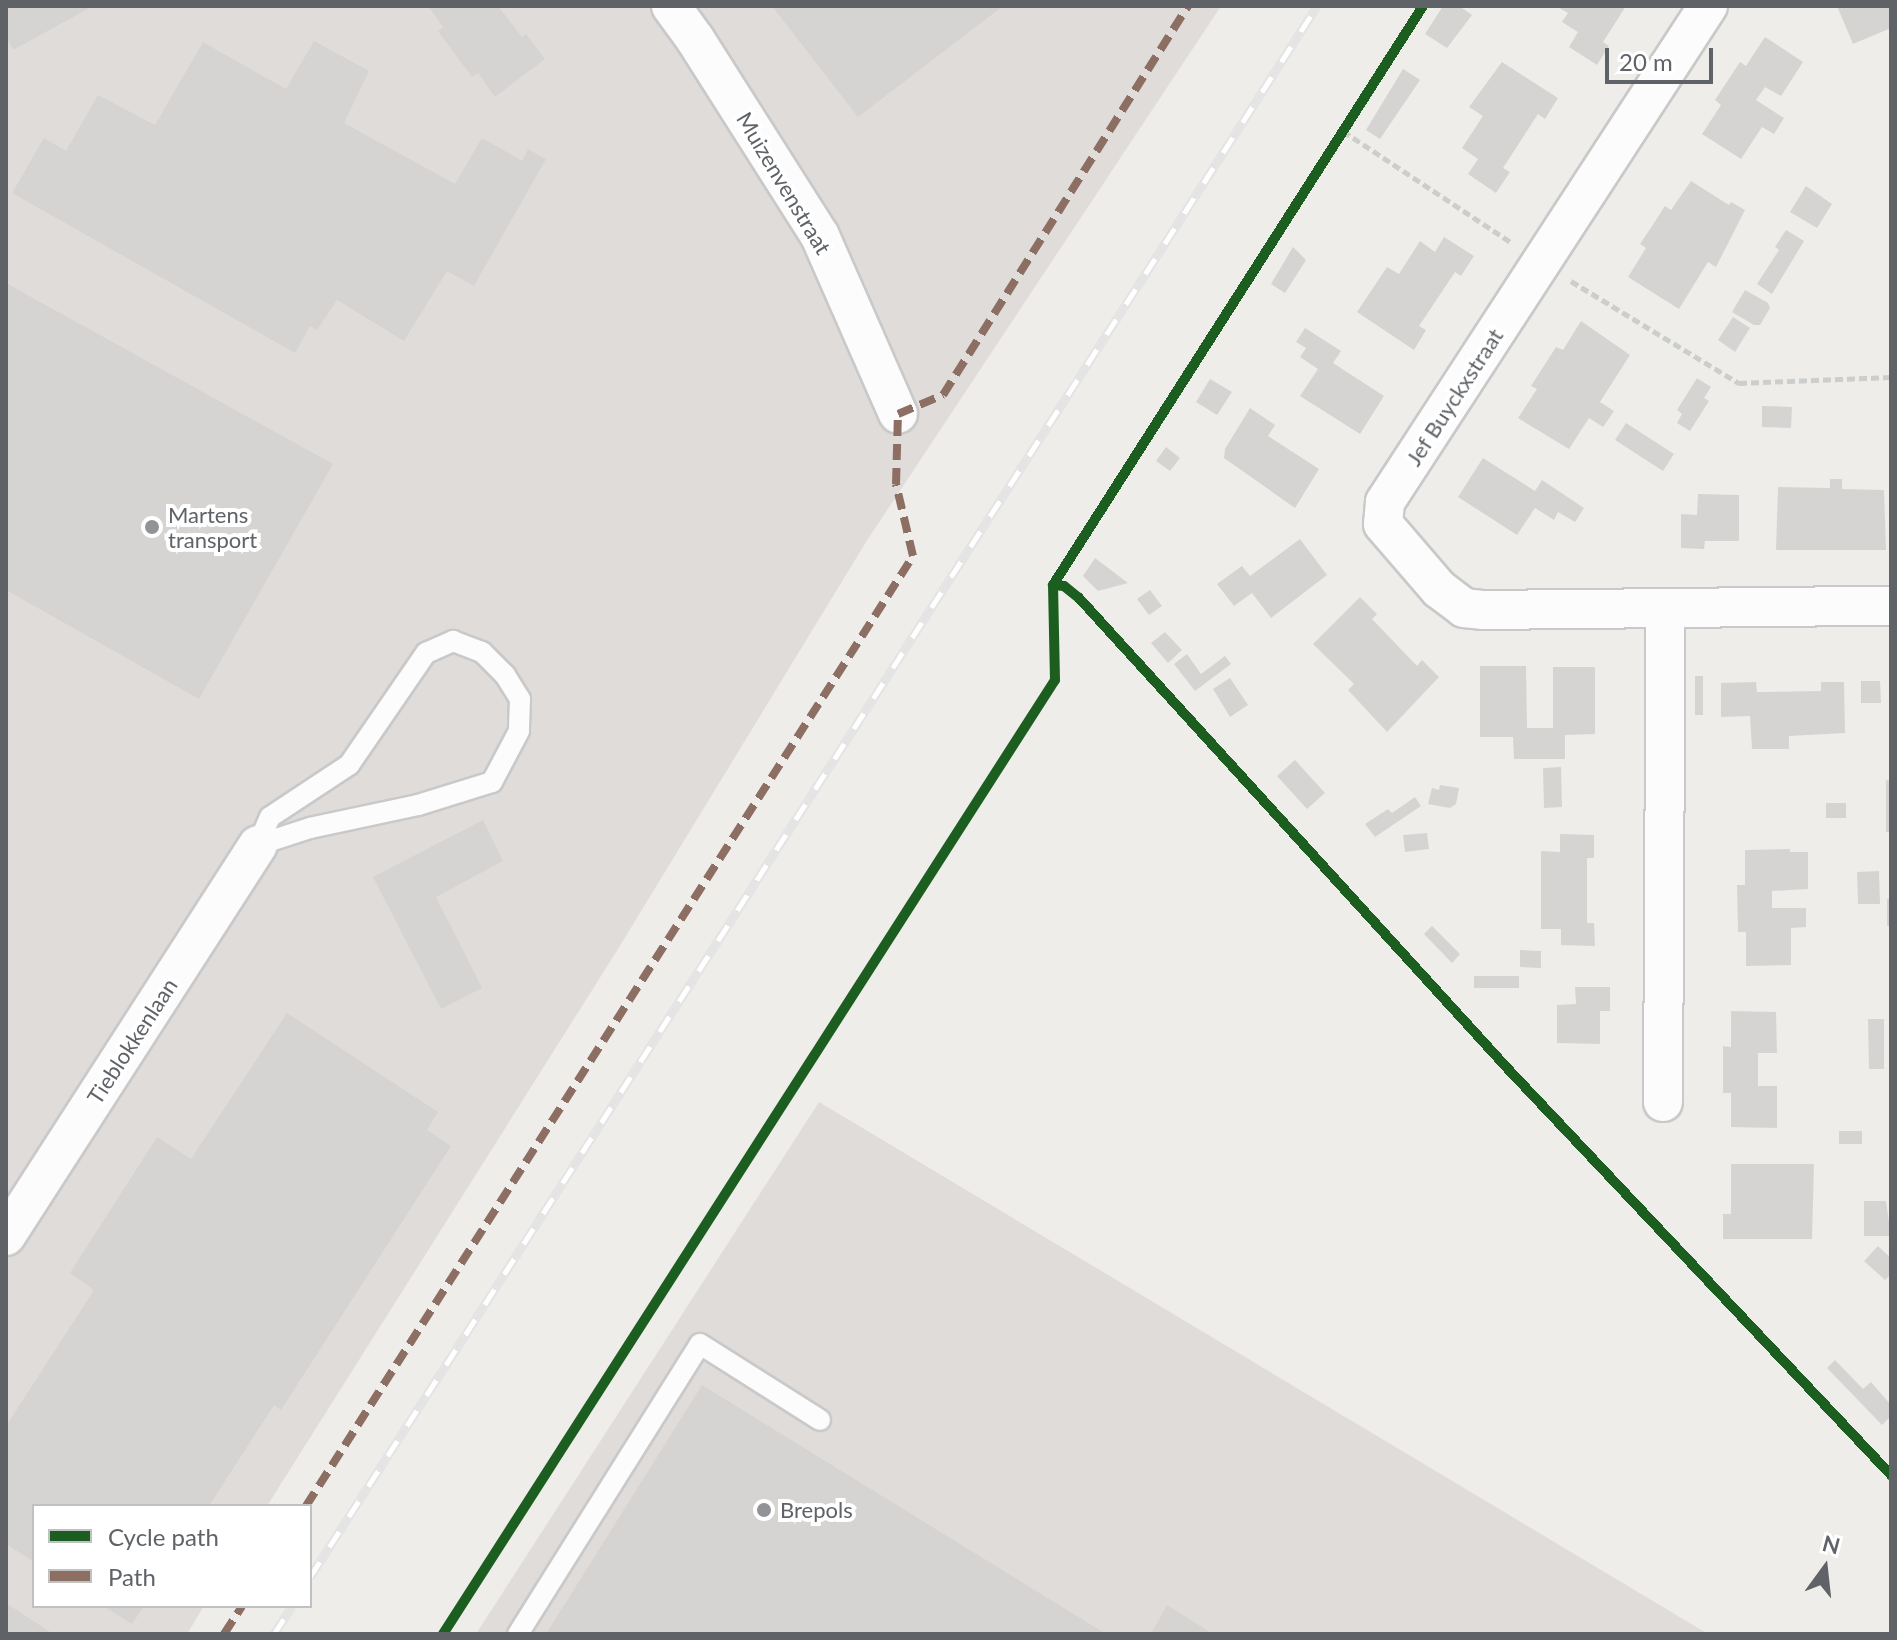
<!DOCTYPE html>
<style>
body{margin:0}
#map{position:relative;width:1897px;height:1640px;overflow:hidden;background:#efedea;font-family:Lato,sans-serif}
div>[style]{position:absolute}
.industrial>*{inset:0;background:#dfdcda}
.building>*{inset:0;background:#d6d4d3}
.path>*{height:5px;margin-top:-2.5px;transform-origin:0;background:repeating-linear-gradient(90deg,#cbcecc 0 8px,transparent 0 12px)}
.roads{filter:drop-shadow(2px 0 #c9c9ca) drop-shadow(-2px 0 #c9c9ca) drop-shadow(0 2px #c9c9ca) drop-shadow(0 -2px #c9c9ca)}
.lane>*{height:20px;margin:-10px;padding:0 10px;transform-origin:10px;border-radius:10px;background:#fdfcfc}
.street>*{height:38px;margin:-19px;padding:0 19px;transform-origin:19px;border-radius:19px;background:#fdfcfc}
.rail>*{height:9px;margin-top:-4.5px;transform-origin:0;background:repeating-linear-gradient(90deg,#fff 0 18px,#e4e4e4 0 36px);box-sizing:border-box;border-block:2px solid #e4e4e4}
.quiet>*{height:8px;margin-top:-4px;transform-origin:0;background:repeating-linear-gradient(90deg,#8d6e63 0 16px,transparent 0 24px)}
.cycleway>*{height:10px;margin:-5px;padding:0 5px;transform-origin:5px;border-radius:5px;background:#1b5e20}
.dots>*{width:22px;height:22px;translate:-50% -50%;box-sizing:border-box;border:4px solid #fff;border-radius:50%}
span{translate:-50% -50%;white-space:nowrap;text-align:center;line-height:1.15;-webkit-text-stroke:8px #fff;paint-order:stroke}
.street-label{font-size:22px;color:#5f6368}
.poi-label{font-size:22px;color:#5f6368}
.left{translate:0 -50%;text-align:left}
.frame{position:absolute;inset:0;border:8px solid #5f6368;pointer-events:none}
.legend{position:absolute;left:32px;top:1504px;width:280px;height:104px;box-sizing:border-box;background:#fff;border:2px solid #bfc1c3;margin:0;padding:10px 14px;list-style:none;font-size:24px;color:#5f6368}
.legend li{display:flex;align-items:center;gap:16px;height:40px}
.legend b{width:40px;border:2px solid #bfc1c3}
.north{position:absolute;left:1785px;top:1528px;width:80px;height:80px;-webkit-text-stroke:6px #fff;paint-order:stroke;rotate:15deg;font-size:22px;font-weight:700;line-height:32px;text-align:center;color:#5f6368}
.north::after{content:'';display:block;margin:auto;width:28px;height:36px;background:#5f6368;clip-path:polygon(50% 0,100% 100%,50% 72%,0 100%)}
.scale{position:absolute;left:1605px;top:48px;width:108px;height:36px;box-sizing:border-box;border:4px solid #5f6368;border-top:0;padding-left:10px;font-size:24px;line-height:28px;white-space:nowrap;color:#5f6368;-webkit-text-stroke:6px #fff;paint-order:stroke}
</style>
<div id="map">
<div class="industrial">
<div style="clip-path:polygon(6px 6px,1221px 6px,866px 542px,618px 949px,267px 1506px,34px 1506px,34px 1606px,204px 1606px,187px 1634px,6px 1634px)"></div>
<div style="clip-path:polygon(819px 1102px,1708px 1634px,476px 1634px)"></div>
</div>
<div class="building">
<div style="clip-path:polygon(6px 6px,93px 6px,13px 50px,6px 37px)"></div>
<div style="clip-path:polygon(428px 6px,498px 6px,522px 37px,526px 34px,545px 59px,495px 97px,478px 73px,472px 77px,438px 31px,443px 27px)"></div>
<div style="clip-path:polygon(772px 6px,1003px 6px,858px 117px)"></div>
<div style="clip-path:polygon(1443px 6px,1459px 6px,1472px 15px,1447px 48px,1425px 34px)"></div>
<div style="clip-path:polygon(1556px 6px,1626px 6px,1603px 42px,1609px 46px,1597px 65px,1569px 47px,1578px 32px,1562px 22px,1568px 13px)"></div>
<div style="clip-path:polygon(1837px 6px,1891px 6px,1891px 28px,1853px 44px)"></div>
<div style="clip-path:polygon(1765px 37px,1803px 62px,1781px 96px,1765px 87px,1756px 100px,1784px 118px,1774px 134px,1762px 127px,1741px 159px,1702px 134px,1721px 105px,1715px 100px,1740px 62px,1746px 66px)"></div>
<div style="clip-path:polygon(314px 41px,369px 71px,344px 123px,455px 184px,482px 138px,522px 161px,528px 149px,546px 159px,474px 286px,447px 271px,404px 341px,337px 300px,317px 330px,310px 326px,295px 353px,12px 193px,44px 138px,66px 151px,98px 95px,155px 125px,203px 42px,286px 89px)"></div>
<div style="clip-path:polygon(1502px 62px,1558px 98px,1545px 119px,1538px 114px,1503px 168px,1510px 172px,1496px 193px,1468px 174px,1478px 159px,1462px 148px,1483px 116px,1469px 107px)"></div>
<div style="clip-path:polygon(1403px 69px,1420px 80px,1380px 139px,1366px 130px)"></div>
<div style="clip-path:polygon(1691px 181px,1729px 205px,1731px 202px,1745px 210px,1716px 267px,1708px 262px,1679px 309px,1628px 277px,1646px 248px,1640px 244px,1652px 226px,1665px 206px,1671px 210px)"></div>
<div style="clip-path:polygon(1806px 186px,1832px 204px,1817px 228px,1790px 212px)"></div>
<div style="clip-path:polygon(1786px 230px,1804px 241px,1772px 294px,1757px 284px,1779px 250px,1775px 247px)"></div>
<div style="clip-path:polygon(1444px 237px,1474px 256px,1461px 276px,1455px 272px,1419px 326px,1426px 330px,1414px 350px,1357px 312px,1387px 267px,1399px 274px,1420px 241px,1435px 252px)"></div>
<div style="clip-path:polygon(1293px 247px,1306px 260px,1285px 293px,1271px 284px)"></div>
<div style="clip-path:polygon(6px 283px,333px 464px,199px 699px,6px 590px)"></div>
<div style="clip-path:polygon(1745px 290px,1768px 303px,1770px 308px,1760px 325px,1754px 325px,1732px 312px)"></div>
<div style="clip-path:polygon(1733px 317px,1750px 328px,1735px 352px,1718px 340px)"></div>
<div style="clip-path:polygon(1581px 321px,1630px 355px,1600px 402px,1614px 411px,1603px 427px,1589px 418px,1569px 449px,1518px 418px,1537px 389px,1531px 386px,1556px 347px,1563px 350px)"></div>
<div style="clip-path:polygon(1305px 328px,1341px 351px,1333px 363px,1384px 396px,1360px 434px,1300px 396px,1318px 369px,1300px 357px,1306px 348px,1296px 342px)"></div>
<div style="clip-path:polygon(1697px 378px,1711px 387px,1704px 398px,1709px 401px,1690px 431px,1677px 423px,1682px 414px,1677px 410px)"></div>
<div style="clip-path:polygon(1210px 379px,1232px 392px,1217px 415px,1196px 402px)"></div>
<div style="clip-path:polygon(1762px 406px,1792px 407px,1791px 428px,1762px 427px)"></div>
<div style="clip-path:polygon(1250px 408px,1275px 425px,1268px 436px,1319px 469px,1295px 508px,1224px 458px,1225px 449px)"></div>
<div style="clip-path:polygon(1626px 423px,1674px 454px,1663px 471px,1615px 440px)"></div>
<div style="clip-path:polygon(1166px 447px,1180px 458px,1170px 471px,1156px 461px)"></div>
<div style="clip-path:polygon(1483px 458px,1535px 491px,1542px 480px,1584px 508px,1575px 522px,1558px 512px,1554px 520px,1535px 508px,1517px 535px,1458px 497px)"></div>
<div style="clip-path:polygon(1830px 479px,1842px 479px,1842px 489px,1884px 490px,1886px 550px,1776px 550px,1778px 487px,1830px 488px)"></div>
<div style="clip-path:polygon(1698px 494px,1739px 495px,1739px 541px,1705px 541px,1704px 549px,1681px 548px,1681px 514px,1697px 515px)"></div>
<div style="clip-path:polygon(1300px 539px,1327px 575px,1271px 618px,1252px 593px,1234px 606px,1217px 584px,1242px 566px,1250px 576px)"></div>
<div style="clip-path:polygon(1095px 558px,1128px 583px,1098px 591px,1083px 576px)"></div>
<div style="clip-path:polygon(1150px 590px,1162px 606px,1149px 615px,1137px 599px)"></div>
<div style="clip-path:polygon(1360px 597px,1377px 614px,1372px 619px,1417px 666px,1422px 660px,1439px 677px,1387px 732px,1348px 690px,1354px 684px,1313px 644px)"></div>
<div style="clip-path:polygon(1165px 632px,1182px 650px,1168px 663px,1151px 643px)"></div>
<div style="clip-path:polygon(1187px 654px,1201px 674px,1225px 656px,1231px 664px,1195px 691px,1174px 664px)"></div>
<div style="clip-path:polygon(1480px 666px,1526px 666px,1527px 728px,1553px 728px,1553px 667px,1595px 667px,1595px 734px,1565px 735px,1565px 759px,1514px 759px,1513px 737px,1480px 737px)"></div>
<div style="clip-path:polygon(1695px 676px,1703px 676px,1703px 715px,1695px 715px)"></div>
<div style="clip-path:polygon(1230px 678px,1248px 705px,1230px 717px,1213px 689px)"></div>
<div style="clip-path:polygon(1861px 681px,1880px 681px,1881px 703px,1861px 703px)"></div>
<div style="clip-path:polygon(1756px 682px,1757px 692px,1821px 691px,1821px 682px,1844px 682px,1845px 733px,1789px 736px,1789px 749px,1752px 749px,1750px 716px,1721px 717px,1721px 683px)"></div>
<div style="clip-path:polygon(1295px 760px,1325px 793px,1307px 809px,1277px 776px)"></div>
<div style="clip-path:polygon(1561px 767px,1562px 807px,1544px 808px,1543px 768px)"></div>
<div style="clip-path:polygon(1886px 780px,1891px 781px,1891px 832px,1886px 832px)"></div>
<div style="clip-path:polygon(1440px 785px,1459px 788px,1456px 804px,1450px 808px,1428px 804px,1432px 788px,1439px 790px)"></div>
<div style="clip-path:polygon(1415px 797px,1421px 806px,1375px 837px,1365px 824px,1388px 809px,1392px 813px)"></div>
<div style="clip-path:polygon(1826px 803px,1846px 803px,1846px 818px,1826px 818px)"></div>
<div style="clip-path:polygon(483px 820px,503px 861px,436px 897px,482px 988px,441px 1009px,373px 877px)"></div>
<div style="clip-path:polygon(1427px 833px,1429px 849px,1405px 852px,1403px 835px)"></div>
<div style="clip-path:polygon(1560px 834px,1594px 835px,1594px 858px,1587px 858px,1587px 923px,1594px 923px,1595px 946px,1561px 945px,1561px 929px,1541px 929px,1541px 851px,1560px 852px)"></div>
<div style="clip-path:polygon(1790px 849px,1790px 852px,1808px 852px,1808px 889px,1772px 891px,1772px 908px,1806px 908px,1806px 927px,1791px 928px,1791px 965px,1746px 966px,1746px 932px,1738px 932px,1737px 885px,1745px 885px,1745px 850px)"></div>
<div style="clip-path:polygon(1879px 871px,1880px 904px,1858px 904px,1857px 872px)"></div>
<div style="clip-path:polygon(1887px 899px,1891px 899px,1891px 926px,1887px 926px)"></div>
<div style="clip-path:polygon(1432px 926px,1460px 954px,1452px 963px,1424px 934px)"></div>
<div style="clip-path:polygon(1520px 950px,1541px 951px,1541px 968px,1520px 967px)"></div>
<div style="clip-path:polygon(1474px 976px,1519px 976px,1519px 988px,1474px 988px)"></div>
<div style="clip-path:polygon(1575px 987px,1610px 987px,1610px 1011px,1600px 1011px,1600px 1044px,1557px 1043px,1557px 1005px,1576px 1004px)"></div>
<div style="clip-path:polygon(1731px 1011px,1776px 1012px,1777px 1053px,1758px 1053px,1758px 1086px,1777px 1086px,1777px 1128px,1731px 1127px,1731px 1093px,1723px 1093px,1723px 1046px,1731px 1047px)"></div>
<div style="clip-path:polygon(287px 1013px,438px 1112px,427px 1130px,451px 1146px,281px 1410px,274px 1405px,209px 1506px,34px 1506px,34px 1562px,6px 1544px,6px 1426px,94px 1290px,70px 1273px,157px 1137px,191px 1159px)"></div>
<div style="clip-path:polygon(1868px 1019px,1884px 1019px,1884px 1069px,1869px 1069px)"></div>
<div style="clip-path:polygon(1839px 1131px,1862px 1131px,1862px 1144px,1839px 1144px)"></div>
<div style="clip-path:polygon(1731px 1164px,1814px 1164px,1812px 1239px,1723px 1239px,1723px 1214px,1731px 1214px)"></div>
<div style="clip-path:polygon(1864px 1201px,1886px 1201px,1891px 1236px,1864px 1236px)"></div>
<div style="clip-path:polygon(1878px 1246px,1891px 1258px,1891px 1274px,1885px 1280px,1864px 1261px)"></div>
<div style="clip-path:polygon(1835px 1360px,1863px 1389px,1871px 1382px,1891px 1405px,1891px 1416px,1882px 1425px,1827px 1368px)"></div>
<div style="clip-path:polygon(702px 1385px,1106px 1634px,546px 1634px)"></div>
<div style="clip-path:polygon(6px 1603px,53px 1634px,6px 1634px)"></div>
<div style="clip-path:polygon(1167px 1605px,1213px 1634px,1151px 1634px)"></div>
<div style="clip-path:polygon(103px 1606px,144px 1606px,132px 1624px)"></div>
</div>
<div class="path">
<div style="left:1343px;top:131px;width:203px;rotate:33.5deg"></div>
<div style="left:1571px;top:281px;width:197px;rotate:31.3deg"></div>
<div style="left:1739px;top:383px;width:152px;rotate:-2.3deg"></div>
</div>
<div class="roads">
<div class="lane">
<div style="left:453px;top:641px;width:31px;rotate:21deg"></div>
<div style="left:482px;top:652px;width:33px;rotate:45deg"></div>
<div style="left:505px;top:675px;width:28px;rotate:58deg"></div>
<div style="left:520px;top:699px;width:32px;rotate:92deg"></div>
<div style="left:519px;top:731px;width:58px;rotate:117.9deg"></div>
<div style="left:492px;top:782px;width:77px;rotate:162.7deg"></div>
<div style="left:418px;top:805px;width:110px;rotate:168deg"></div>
<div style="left:310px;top:828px;width:55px;rotate:161.9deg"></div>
<div style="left:258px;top:845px;width:30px;rotate:-67deg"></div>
<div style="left:270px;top:817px;width:95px;rotate:-33.4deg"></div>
<div style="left:349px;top:765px;width:136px;rotate:-55.5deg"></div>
<div style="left:426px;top:653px;width:30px;rotate:-24deg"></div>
<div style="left:518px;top:1634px;width:342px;rotate:-57.9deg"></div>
<div style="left:700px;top:1344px;width:142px;rotate:32.3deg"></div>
</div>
<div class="street">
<div style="left:671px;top:6px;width:41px;rotate:54deg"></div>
<div style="left:695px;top:39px;width:233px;rotate:57.6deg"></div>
<div style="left:820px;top:236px;width:194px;rotate:66.3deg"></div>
<div style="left:1708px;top:6px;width:592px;rotate:123.07deg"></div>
<div style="left:1385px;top:502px;width:22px;rotate:95deg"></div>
<div style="left:1383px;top:524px;width:86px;rotate:49.3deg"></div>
<div style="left:1439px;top:589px;width:31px;rotate:37deg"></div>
<div style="left:1464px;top:608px;width:18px;rotate:6deg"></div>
<div style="left:1482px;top:610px;width:409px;rotate:-0.6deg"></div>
<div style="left:1663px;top:1102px;width:494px;rotate:-89.7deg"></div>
<div style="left:6px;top:1236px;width:465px;rotate:-57.2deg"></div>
</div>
</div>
<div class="rail">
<div style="left:310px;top:1577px;width:1866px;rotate:-57.34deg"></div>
<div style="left:274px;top:1634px;width:33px;rotate:-57deg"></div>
</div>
<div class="quiet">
<div style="left:306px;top:1506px;width:1127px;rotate:-57.42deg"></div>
<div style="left:913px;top:556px;width:74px;rotate:-103.3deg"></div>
<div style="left:896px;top:484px;width:70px;rotate:-88.4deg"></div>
<div style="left:898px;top:414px;width:49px;rotate:-22.9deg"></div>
<div style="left:943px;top:395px;width:460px;rotate:-57.8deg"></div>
<div style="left:224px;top:1634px;width:33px;rotate:-57deg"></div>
</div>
<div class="cycleway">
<div style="left:1053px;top:585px;width:11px;rotate:5deg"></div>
<div style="left:1064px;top:586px;width:19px;rotate:39deg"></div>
<div style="left:1079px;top:598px;width:639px;rotate:47.67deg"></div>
<div style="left:1509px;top:1070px;width:557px;rotate:46.67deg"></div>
<div style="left:443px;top:1634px;width:1133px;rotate:-57.32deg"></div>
<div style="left:1055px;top:680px;width:95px;rotate:-91.2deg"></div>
<div style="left:1053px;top:585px;width:687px;rotate:-57.42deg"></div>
</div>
<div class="dots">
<div style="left:152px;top:527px;background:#919396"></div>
<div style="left:764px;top:1510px;background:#919396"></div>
</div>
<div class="street-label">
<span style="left:784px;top:183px;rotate:59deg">Muizenvenstraat</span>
<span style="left:1454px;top:397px;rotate:-57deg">Jef Buyckxstraat</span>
<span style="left:132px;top:1041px;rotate:-57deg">Tieblokkenlaan</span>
</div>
<div class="poi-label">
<span class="left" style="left:168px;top:527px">Martens<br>transport</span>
<span class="left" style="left:780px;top:1510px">Brepols</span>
</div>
<div class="frame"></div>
<ul class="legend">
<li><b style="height:10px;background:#1b5e20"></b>Cycle path</li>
<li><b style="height:10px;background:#8d6e63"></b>Path</li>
</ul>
<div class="north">N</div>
<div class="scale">20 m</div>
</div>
